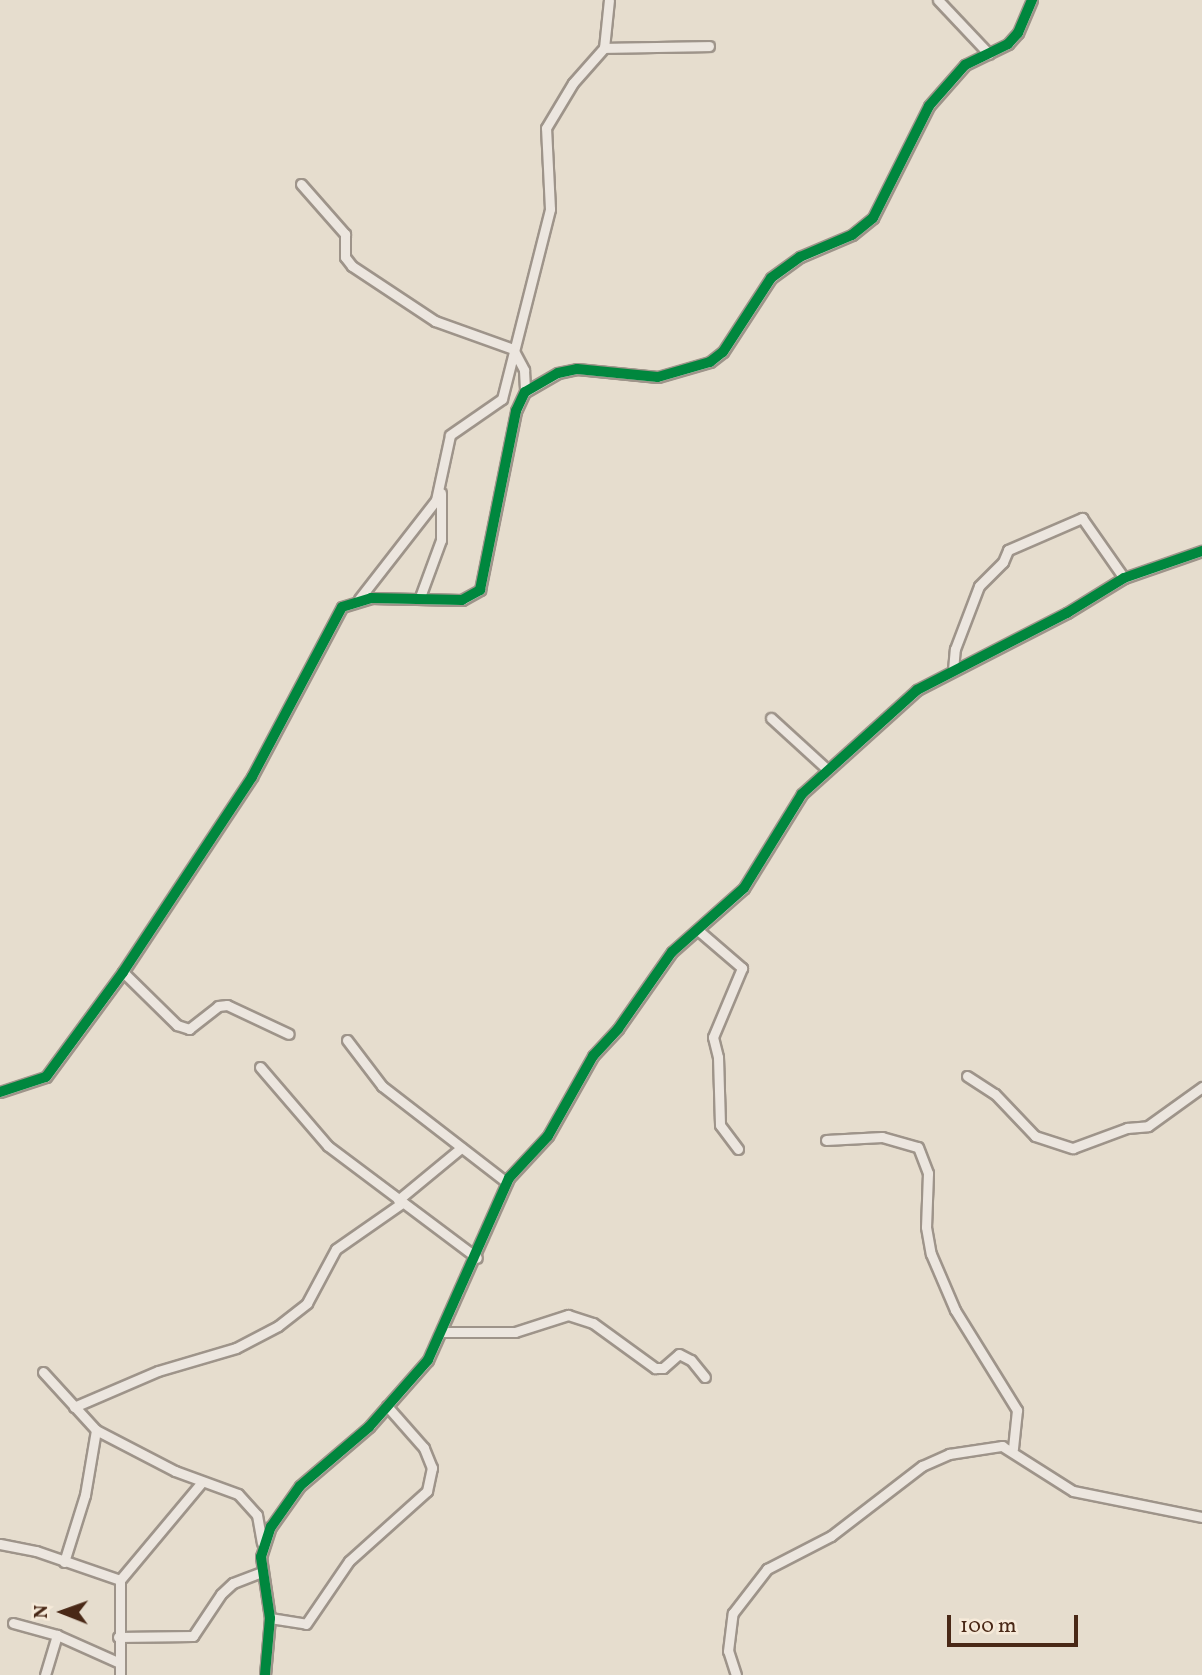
<!DOCTYPE html>
<style>
body{margin:0}
#map{position:relative;width:1202px;height:1675px;overflow:hidden;background:#e6ddce;font-family:Vollkorn,serif}
div>[style]{position:absolute}
.roads{filter:drop-shadow(2px 0 #9e948a) drop-shadow(-2px 0 #9e948a) drop-shadow(0 2px #9e948a) drop-shadow(0 -2px #9e948a)}
.street>*{height:9px;margin:-4.5px;padding:0 4.5px;transform-origin:4.5px;border-radius:4.5px;background:#ece6df}
.cycleway>*{height:10px;margin:-5px;padding:0 5px;transform-origin:5px;border-radius:5px;background:#00873e}
span{translate:-50% -50%;white-space:nowrap;text-align:center;line-height:1.15;-webkit-text-stroke:7px #f6ead9;paint-order:stroke}
.north{position:absolute;left:28px;top:1577px;width:70px;height:70px;-webkit-text-stroke:5px #f6ead9;paint-order:stroke;rotate:271deg;font-size:19px;font-weight:700;line-height:28px;text-align:center;color:#492816}
.north::after{content:'';display:block;margin:auto;width:24px;height:32px;background:#492816;clip-path:polygon(50% 0,100% 100%,50% 72%,0 100%)}
.scale{position:absolute;left:947px;top:1615px;width:131px;height:32px;box-sizing:border-box;border:4px solid #492816;border-top:0;padding-left:9px;font-size:21px;line-height:24px;white-space:nowrap;color:#492816;-webkit-text-stroke:5px #f6ead9;paint-order:stroke}
</style>
<div id="map">
<div class="roads">
<div class="street">
<div style="left:938px;top:0;width:74px;rotate:46.6deg"></div>
<div style="left:604px;top:48px;width:105px;rotate:-1.1deg"></div>
<div style="left:301px;top:184px;width:67px;rotate:48.7deg"></div>
<div style="left:345px;top:234px;width:23px;rotate:90deg"></div>
<div style="left:345px;top:257px;width:11px;rotate:52deg"></div>
<div style="left:352px;top:266px;width:100px;rotate:33.5deg"></div>
<div style="left:435px;top:321px;width:83px;rotate:19.7deg"></div>
<div style="left:513px;top:349px;width:24px;rotate:62deg"></div>
<div style="left:524px;top:370px;width:22px;rotate:87deg"></div>
<div style="left:420px;top:597px;width:61px;rotate:-69.8deg"></div>
<div style="left:441px;top:540px;width:47px;rotate:-90deg"></div>
<div style="left:359px;top:599px;width:125px;rotate:-52.1deg"></div>
<div style="left:436px;top:500px;width:66px;rotate:-77.8deg"></div>
<div style="left:450px;top:435px;width:63px;rotate:-34.7deg"></div>
<div style="left:502px;top:399px;width:196px;rotate:-75.8deg"></div>
<div style="left:550px;top:209px;width:81px;rotate:-92.8deg"></div>
<div style="left:546px;top:128px;width:52px;rotate:-59deg"></div>
<div style="left:573px;top:83px;width:47px;rotate:-48.5deg"></div>
<div style="left:604px;top:48px;width:48px;rotate:-84.1deg"></div>
<div style="left:953px;top:670px;width:21px;rotate:-85deg"></div>
<div style="left:955px;top:649px;width:67px;rotate:-69.1deg"></div>
<div style="left:979px;top:586px;width:34px;rotate:-45deg"></div>
<div style="left:1003px;top:562px;width:13px;rotate:-67deg"></div>
<div style="left:1008px;top:550px;width:81px;rotate:-23.4deg"></div>
<div style="left:1082px;top:518px;width:73px;rotate:55deg"></div>
<div style="left:771px;top:718px;width:77px;rotate:42.4deg"></div>
<div style="left:699px;top:931px;width:57px;rotate:40.7deg"></div>
<div style="left:742px;top:968px;width:75px;rotate:112.8deg"></div>
<div style="left:713px;top:1037px;width:21px;rotate:76deg"></div>
<div style="left:718px;top:1057px;width:68px;rotate:88.3deg"></div>
<div style="left:720px;top:1125px;width:30px;rotate:53deg"></div>
<div style="left:123px;top:972px;width:76px;rotate:44.5deg"></div>
<div style="left:177px;top:1025px;width:13px;rotate:18deg"></div>
<div style="left:189px;top:1029px;width:37px;rotate:-38deg"></div>
<div style="left:218px;top:1006px;width:9px;rotate:-6deg"></div>
<div style="left:227px;top:1005px;width:68px;rotate:25.1deg"></div>
<div style="left:347px;top:1040px;width:58px;rotate:52.7deg"></div>
<div style="left:382px;top:1086px;width:157px;rotate:37.7deg"></div>
<div style="left:260px;top:1067px;width:104px;rotate:49.3deg"></div>
<div style="left:328px;top:1146px;width:186px;rotate:36.9deg"></div>
<div style="left:967px;top:1076px;width:33px;rotate:33deg"></div>
<div style="left:995px;top:1094px;width:58px;rotate:46.4deg"></div>
<div style="left:1035px;top:1136px;width:40px;rotate:18deg"></div>
<div style="left:1073px;top:1148px;width:58px;rotate:-20.3deg"></div>
<div style="left:1127px;top:1128px;width:21px;rotate:-5deg"></div>
<div style="left:1148px;top:1126px;width:67px;rotate:-35.8deg"></div>
<div style="left:0;top:1092px;width:48px;rotate:-18.1deg"></div>
<div style="left:46px;top:1077px;width:130px;rotate:-53.7deg"></div>
<div style="left:123px;top:972px;width:234px;rotate:-56.5deg"></div>
<div style="left:252px;top:777px;width:192px;rotate:-62.1deg"></div>
<div style="left:342px;top:607px;width:30px;rotate:-17deg"></div>
<div style="left:371px;top:598px;width:91px;rotate:1.3deg"></div>
<div style="left:462px;top:600px;width:21px;rotate:-29deg"></div>
<div style="left:480px;top:590px;width:183px;rotate:-78.6deg"></div>
<div style="left:516px;top:411px;width:21px;rotate:-65deg"></div>
<div style="left:525px;top:392px;width:38px;rotate:-30deg"></div>
<div style="left:558px;top:373px;width:19px;rotate:-12deg"></div>
<div style="left:577px;top:369px;width:81px;rotate:5.6deg"></div>
<div style="left:658px;top:377px;width:54px;rotate:-16.1deg"></div>
<div style="left:710px;top:362px;width:16px;rotate:-38deg"></div>
<div style="left:723px;top:352px;width:88px;rotate:-57deg"></div>
<div style="left:771px;top:278px;width:36px;rotate:-36deg"></div>
<div style="left:800px;top:257px;width:56px;rotate:-22.9deg"></div>
<div style="left:852px;top:235px;width:27px;rotate:-39deg"></div>
<div style="left:873px;top:218px;width:125px;rotate:-63.4deg"></div>
<div style="left:929px;top:106px;width:55px;rotate:-48.7deg"></div>
<div style="left:965px;top:65px;width:48px;rotate:-26deg"></div>
<div style="left:1008px;top:44px;width:15px;rotate:-48deg"></div>
<div style="left:1018px;top:33px;width:36px;rotate:-67deg"></div>
<div style="left:826px;top:1140px;width:56px;rotate:-3.1deg"></div>
<div style="left:882px;top:1137px;width:37px;rotate:16deg"></div>
<div style="left:918px;top:1147px;width:28px;rotate:69deg"></div>
<div style="left:928px;top:1173px;width:54px;rotate:92.1deg"></div>
<div style="left:926px;top:1227px;width:27px;rotate:80deg"></div>
<div style="left:931px;top:1254px;width:61px;rotate:66.8deg"></div>
<div style="left:955px;top:1310px;width:118px;rotate:58.2deg"></div>
<div style="left:1017px;top:1410px;width:39px;rotate:96deg"></div>
<div style="left:398px;top:1200px;width:82px;rotate:-39.5deg"></div>
<div style="left:443px;top:1332px;width:72px"></div>
<div style="left:515px;top:1332px;width:56px;rotate:-17.8deg"></div>
<div style="left:568px;top:1315px;width:26px;rotate:18deg"></div>
<div style="left:593px;top:1323px;width:77px;rotate:36deg"></div>
<div style="left:655px;top:1368px;width:8px"></div>
<div style="left:663px;top:1368px;width:21px;rotate:-41deg"></div>
<div style="left:679px;top:1354px;width:13px;rotate:27deg"></div>
<div style="left:691px;top:1360px;width:22px;rotate:51deg"></div>
<div style="left:43px;top:1372px;width:79px;rotate:47.6deg"></div>
<div style="left:96px;top:1430px;width:89px;rotate:27.4deg"></div>
<div style="left:175px;top:1471px;width:67px;rotate:20.1deg"></div>
<div style="left:238px;top:1494px;width:28px;rotate:48deg"></div>
<div style="left:257px;top:1515px;width:28px;rotate:80deg"></div>
<div style="left:74px;top:1407px;width:91px;rotate:-23.2deg"></div>
<div style="left:158px;top:1371px;width:81px;rotate:-16.4deg"></div>
<div style="left:236px;top:1348px;width:47px;rotate:-27.6deg"></div>
<div style="left:278px;top:1326px;width:37px;rotate:-38deg"></div>
<div style="left:307px;top:1303px;width:61px;rotate:-61.8deg"></div>
<div style="left:336px;top:1249px;width:80px;rotate:-34.9deg"></div>
<div style="left:0;top:1544px;width:37px;rotate:11deg"></div>
<div style="left:36px;top:1551px;width:89px;rotate:19deg"></div>
<div style="left:64px;top:1562px;width:70px;rotate:-72.6deg"></div>
<div style="left:85px;top:1495px;width:66px;rotate:-80.4deg"></div>
<div style="left:270px;top:1618px;width:36px;rotate:9deg"></div>
<div style="left:306px;top:1624px;width:76px;rotate:-55.7deg"></div>
<div style="left:349px;top:1561px;width:105px;rotate:-41.9deg"></div>
<div style="left:427px;top:1491px;width:24px;rotate:-78deg"></div>
<div style="left:432px;top:1468px;width:22px;rotate:-112deg"></div>
<div style="left:424px;top:1448px;width:56px;rotate:-131.4deg"></div>
<div style="left:13px;top:1623px;width:46px;rotate:15.3deg"></div>
<div style="left:57px;top:1635px;width:69px;rotate:24deg"></div>
<div style="left:118px;top:1637px;width:75px;rotate:-0.8deg"></div>
<div style="left:193px;top:1636px;width:50px;rotate:-56.3deg"></div>
<div style="left:221px;top:1594px;width:16px;rotate:-43deg"></div>
<div style="left:233px;top:1583px;width:31px;rotate:-21deg"></div>
<div style="left:45px;top:1675px;width:42px;rotate:-73.3deg"></div>
<div style="left:120px;top:1675px;width:95px;rotate:-90deg"></div>
<div style="left:120px;top:1580px;width:126px;rotate:-50.1deg"></div>
<div style="left:265px;top:1675px;width:57px;rotate:-85deg"></div>
<div style="left:270px;top:1618px;width:62px;rotate:-98.4deg"></div>
<div style="left:261px;top:1557px;width:32px;rotate:-72deg"></div>
<div style="left:271px;top:1527px;width:50px;rotate:-54.7deg"></div>
<div style="left:300px;top:1486px;width:91px;rotate:-40.5deg"></div>
<div style="left:369px;top:1427px;width:89px;rotate:-48.6deg"></div>
<div style="left:428px;top:1360px;width:199px;rotate:-66deg"></div>
<div style="left:509px;top:1178px;width:57px;rotate:-47.1deg"></div>
<div style="left:548px;top:1136px;width:92px;rotate:-60.6deg"></div>
<div style="left:593px;top:1056px;width:37px;rotate:-47deg"></div>
<div style="left:618px;top:1029px;width:94px;rotate:-55deg"></div>
<div style="left:672px;top:952px;width:96px;rotate:-41.6deg"></div>
<div style="left:744px;top:888px;width:110px;rotate:-58.3deg"></div>
<div style="left:802px;top:794px;width:155px;rotate:-42.1deg"></div>
<div style="left:917px;top:690px;width:169px;rotate:-27.2deg"></div>
<div style="left:1067px;top:613px;width:67px;rotate:-31.6deg"></div>
<div style="left:1124px;top:578px;width:83px;rotate:-19.1deg"></div>
<div style="left:736px;top:1675px;width:25px;rotate:-108deg"></div>
<div style="left:728px;top:1651px;width:38px;rotate:-83deg"></div>
<div style="left:733px;top:1613px;width:56px;rotate:-52.3deg"></div>
<div style="left:767px;top:1569px;width:72px;rotate:-27.3deg"></div>
<div style="left:831px;top:1536px;width:115px;rotate:-37.6deg"></div>
<div style="left:922px;top:1466px;width:30px;rotate:-24deg"></div>
<div style="left:949px;top:1454px;width:54px;rotate:-8.6deg"></div>
<div style="left:1002px;top:1446px;width:84px;rotate:32.4deg"></div>
<div style="left:1073px;top:1491px;width:132px;rotate:11.4deg"></div>
</div>
</div>
<div class="cycleway">
<div style="left:0;top:1092px;width:48px;rotate:-18.1deg"></div>
<div style="left:46px;top:1077px;width:130px;rotate:-53.7deg"></div>
<div style="left:123px;top:972px;width:234px;rotate:-56.5deg"></div>
<div style="left:252px;top:777px;width:192px;rotate:-62.1deg"></div>
<div style="left:342px;top:607px;width:30px;rotate:-17deg"></div>
<div style="left:371px;top:598px;width:91px;rotate:1.3deg"></div>
<div style="left:462px;top:600px;width:21px;rotate:-29deg"></div>
<div style="left:480px;top:590px;width:183px;rotate:-78.6deg"></div>
<div style="left:516px;top:411px;width:21px;rotate:-65deg"></div>
<div style="left:525px;top:392px;width:38px;rotate:-30deg"></div>
<div style="left:558px;top:373px;width:19px;rotate:-12deg"></div>
<div style="left:577px;top:369px;width:81px;rotate:5.6deg"></div>
<div style="left:658px;top:377px;width:54px;rotate:-16.1deg"></div>
<div style="left:710px;top:362px;width:16px;rotate:-38deg"></div>
<div style="left:723px;top:352px;width:88px;rotate:-57deg"></div>
<div style="left:771px;top:278px;width:36px;rotate:-36deg"></div>
<div style="left:800px;top:257px;width:56px;rotate:-22.9deg"></div>
<div style="left:852px;top:235px;width:27px;rotate:-39deg"></div>
<div style="left:873px;top:218px;width:125px;rotate:-63.4deg"></div>
<div style="left:929px;top:106px;width:55px;rotate:-48.7deg"></div>
<div style="left:965px;top:65px;width:48px;rotate:-26deg"></div>
<div style="left:1008px;top:44px;width:15px;rotate:-48deg"></div>
<div style="left:1018px;top:33px;width:36px;rotate:-67deg"></div>
<div style="left:265px;top:1675px;width:57px;rotate:-85deg"></div>
<div style="left:270px;top:1618px;width:62px;rotate:-98.4deg"></div>
<div style="left:261px;top:1557px;width:32px;rotate:-72deg"></div>
<div style="left:271px;top:1527px;width:50px;rotate:-54.7deg"></div>
<div style="left:300px;top:1486px;width:91px;rotate:-40.5deg"></div>
<div style="left:369px;top:1427px;width:89px;rotate:-48.6deg"></div>
<div style="left:428px;top:1360px;width:199px;rotate:-66deg"></div>
<div style="left:509px;top:1178px;width:57px;rotate:-47.1deg"></div>
<div style="left:548px;top:1136px;width:92px;rotate:-60.6deg"></div>
<div style="left:593px;top:1056px;width:37px;rotate:-47deg"></div>
<div style="left:618px;top:1029px;width:94px;rotate:-55deg"></div>
<div style="left:672px;top:952px;width:96px;rotate:-41.6deg"></div>
<div style="left:744px;top:888px;width:110px;rotate:-58.3deg"></div>
<div style="left:802px;top:794px;width:155px;rotate:-42.1deg"></div>
<div style="left:917px;top:690px;width:169px;rotate:-27.2deg"></div>
<div style="left:1067px;top:613px;width:67px;rotate:-31.6deg"></div>
<div style="left:1124px;top:578px;width:83px;rotate:-19.1deg"></div>
</div>
<div class="north">N</div>
<div class="scale">100 m</div>
</div>
